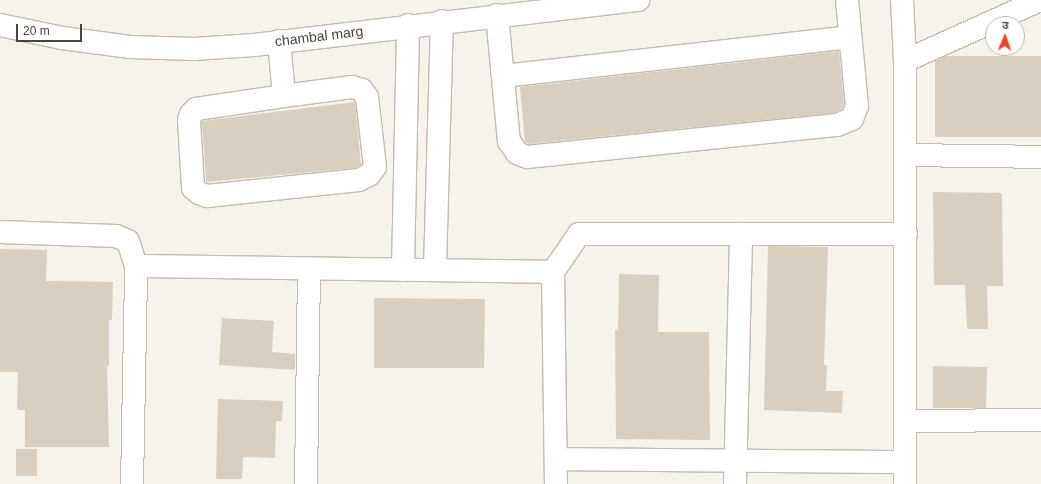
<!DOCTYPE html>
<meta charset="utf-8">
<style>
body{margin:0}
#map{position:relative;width:1041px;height:484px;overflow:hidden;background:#f6f3ec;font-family:Helvetica,"Noto Sans Devanagari",sans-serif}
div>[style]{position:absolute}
.building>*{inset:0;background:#d8cfc1}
.roads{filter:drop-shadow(1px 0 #c2bbae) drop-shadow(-1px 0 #c2bbae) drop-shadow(0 1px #c2bbae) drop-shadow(0 -1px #c2bbae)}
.minor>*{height:22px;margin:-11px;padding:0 11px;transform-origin:11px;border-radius:11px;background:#fff}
span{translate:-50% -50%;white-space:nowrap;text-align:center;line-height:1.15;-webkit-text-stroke:3.5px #fff;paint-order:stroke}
.street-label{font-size:14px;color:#4b4439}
.north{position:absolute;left:985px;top:16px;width:40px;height:40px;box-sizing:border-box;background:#fff;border:1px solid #b7b4b0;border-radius:50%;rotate:2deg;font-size:11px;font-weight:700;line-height:16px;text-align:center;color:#4b4439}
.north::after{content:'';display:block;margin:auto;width:14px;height:18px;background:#fc3f1d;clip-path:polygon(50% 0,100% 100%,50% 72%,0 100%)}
.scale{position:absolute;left:16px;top:24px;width:66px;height:18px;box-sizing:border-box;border:2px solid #4b4439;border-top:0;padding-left:5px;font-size:12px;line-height:14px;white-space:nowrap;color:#4b4439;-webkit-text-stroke:3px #fff;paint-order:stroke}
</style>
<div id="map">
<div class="building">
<div style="clip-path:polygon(839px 51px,844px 104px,842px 109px,834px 113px,529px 144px,525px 142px,520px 87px)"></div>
<div style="clip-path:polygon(946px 56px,1041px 56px,1041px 137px,935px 137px,935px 61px)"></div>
<div style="clip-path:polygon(355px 102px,361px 165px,355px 168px,206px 182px,202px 121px)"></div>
<div style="clip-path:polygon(933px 192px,1002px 193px,1003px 286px,987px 286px,988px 329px,967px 329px,965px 285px,934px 285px)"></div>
<div style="clip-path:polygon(768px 246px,828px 247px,824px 365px,827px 365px,826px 391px,843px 391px,842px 413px,764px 410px)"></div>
<div style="clip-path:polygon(0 249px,47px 250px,46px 281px,113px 282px,112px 320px,109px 320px,109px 366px,107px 366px,109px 447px,25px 447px,25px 410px,17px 410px,18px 372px,0 372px)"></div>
<div style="clip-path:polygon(619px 274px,659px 275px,658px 332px,709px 332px,710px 440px,616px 439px,615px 330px,618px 330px)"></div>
<div style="clip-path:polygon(374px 298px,485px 299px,484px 368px,374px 368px)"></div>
<div style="clip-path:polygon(222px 318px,274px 321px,272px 352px,295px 354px,295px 370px,219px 365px)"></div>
<div style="clip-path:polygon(933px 366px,987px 367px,986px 408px,933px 408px)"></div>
<div style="clip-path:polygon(218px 399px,283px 401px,282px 421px,276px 421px,275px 458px,243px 457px,242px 479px,216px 479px)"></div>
<div style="clip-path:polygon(16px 449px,37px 449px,37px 476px,16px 476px)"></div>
</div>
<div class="roads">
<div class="minor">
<div style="left:902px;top:0;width:61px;rotate:87.2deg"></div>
<div style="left:497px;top:15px;width:127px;rotate:84.6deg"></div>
<div style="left:509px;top:141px;width:14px;rotate:56deg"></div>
<div style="left:517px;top:153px;width:11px;rotate:22deg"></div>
<div style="left:527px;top:157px;width:312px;rotate:-5.9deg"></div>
<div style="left:837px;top:125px;width:16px;rotate:-22deg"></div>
<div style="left:852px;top:119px;width:14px;rotate:-69deg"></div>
<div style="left:857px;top:106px;width:106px;rotate:-95.4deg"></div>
<div style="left:0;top:25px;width:63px;rotate:11.8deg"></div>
<div style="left:62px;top:38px;width:69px;rotate:7.5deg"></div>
<div style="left:130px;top:47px;width:64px;rotate:1.8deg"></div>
<div style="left:194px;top:49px;width:60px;rotate:-3.8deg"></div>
<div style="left:254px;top:45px;width:387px;rotate:-6.7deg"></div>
<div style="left:279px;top:41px;width:55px;rotate:84.8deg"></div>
<div style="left:284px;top:96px;width:89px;rotate:171.6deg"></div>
<div style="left:196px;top:109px;width:7px;rotate:135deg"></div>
<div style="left:191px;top:114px;width:6px;rotate:108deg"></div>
<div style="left:189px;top:120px;width:68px;rotate:86.6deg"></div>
<div style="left:193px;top:188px;width:8px;rotate:40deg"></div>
<div style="left:199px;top:193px;width:9px;rotate:21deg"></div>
<div style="left:207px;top:196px;width:153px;rotate:-6deg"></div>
<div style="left:359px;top:180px;width:11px;rotate:-27deg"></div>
<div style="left:369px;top:175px;width:10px;rotate:-53deg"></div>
<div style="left:375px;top:167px;width:70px;rotate:-96.5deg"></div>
<div style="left:367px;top:97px;width:9px;rotate:-126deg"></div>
<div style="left:362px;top:90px;width:10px;rotate:-163deg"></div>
<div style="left:352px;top:87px;width:69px;rotate:172.5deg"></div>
<div style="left:503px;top:76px;width:349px;rotate:-6.4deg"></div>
<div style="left:906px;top:155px;width:135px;rotate:0.8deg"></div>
<div style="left:0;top:232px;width:116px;rotate:2deg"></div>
<div style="left:116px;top:236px;width:13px;rotate:23deg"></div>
<div style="left:128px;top:241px;width:26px;rotate:72deg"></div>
<div style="left:136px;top:266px;width:417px;rotate:0.8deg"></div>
<div style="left:553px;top:272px;width:46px;rotate:-55.6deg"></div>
<div style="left:579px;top:234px;width:327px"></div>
<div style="left:435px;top:269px;width:248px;rotate:-88.4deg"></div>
<div style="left:403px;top:270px;width:245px;rotate:-88.8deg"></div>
<div style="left:553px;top:272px;width:212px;rotate:89.2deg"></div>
<div style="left:905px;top:421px;width:136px;rotate:-0.4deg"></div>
<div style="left:556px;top:459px;width:349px;rotate:0.5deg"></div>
<div style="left:132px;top:484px;width:218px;rotate:-88.9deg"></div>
<div style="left:306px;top:484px;width:215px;rotate:-89.2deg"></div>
<div style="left:735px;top:484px;width:250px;rotate:-88.6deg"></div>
<div style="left:905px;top:484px;width:423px;rotate:-90deg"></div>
<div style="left:905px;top:61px;width:148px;rotate:-24.3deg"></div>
</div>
</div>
<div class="street-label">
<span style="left:319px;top:36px;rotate:-7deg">chambal marg</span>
</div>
<div class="north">उ</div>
<div class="scale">20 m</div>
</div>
